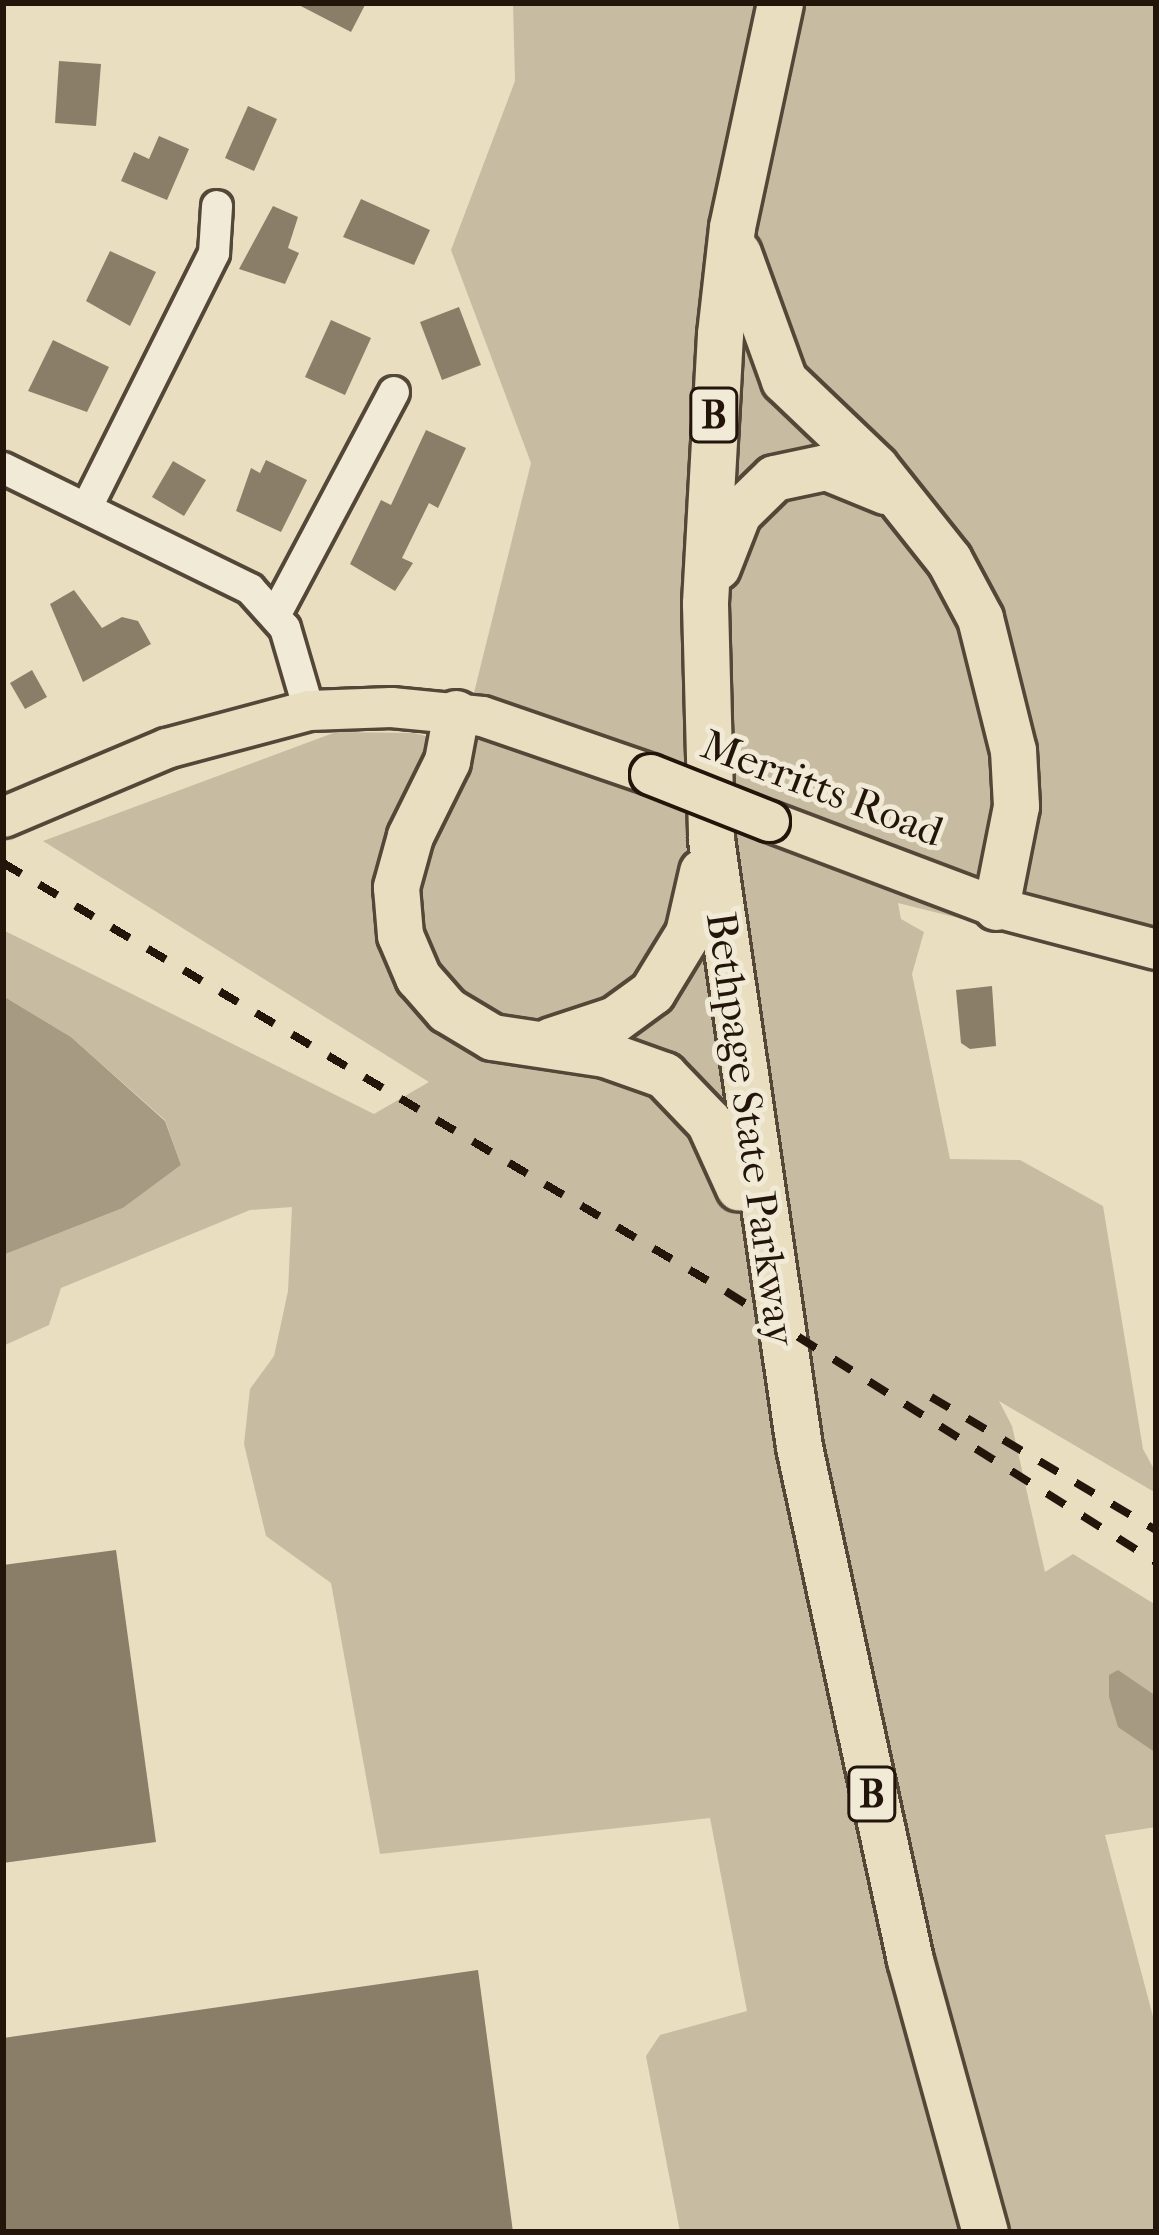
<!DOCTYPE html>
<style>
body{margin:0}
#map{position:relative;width:1159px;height:2235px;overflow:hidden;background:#e9dec0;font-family:"IM FELL French Canon",serif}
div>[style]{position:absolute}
.green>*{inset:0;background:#c7bca1}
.water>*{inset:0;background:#a69a82}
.building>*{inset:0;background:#8a7e69}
.roads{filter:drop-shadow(3px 0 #544738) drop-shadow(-3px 0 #544738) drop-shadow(0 3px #544738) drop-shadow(0 -3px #544738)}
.minor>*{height:30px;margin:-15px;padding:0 15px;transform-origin:15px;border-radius:15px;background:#f1ead6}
.major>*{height:39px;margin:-19.5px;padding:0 19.5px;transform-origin:19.5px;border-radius:19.5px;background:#e9dec0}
.highway>*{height:45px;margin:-22.5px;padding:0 22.5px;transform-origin:22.5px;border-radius:22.5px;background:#e9dec0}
.rail>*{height:8px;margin-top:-4px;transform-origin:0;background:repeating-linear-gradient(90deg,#23150a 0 21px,transparent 0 42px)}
.bridges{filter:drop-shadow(3px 0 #23150a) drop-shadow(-3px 0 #23150a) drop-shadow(0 3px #23150a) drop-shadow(0 -3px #23150a)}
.major-bridge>*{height:39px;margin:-19.5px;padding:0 19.5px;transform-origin:19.5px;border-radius:19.5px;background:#e9dec0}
span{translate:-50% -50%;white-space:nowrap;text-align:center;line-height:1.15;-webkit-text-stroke:10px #f1ead6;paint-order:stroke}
.shield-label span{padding:3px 9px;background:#f1ead6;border:3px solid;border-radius:9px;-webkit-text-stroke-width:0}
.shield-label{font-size:39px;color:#23150a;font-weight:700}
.street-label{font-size:42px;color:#23150a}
.frame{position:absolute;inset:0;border:6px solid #23150a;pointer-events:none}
</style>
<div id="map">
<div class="green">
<div style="clip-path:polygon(513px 3px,1156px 3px,1156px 967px,898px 903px,901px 919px,924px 932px,912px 974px,950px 1159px,1020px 1160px,1103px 1206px,1143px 1449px,1156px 1473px,1156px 1493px,999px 1401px,1012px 1426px,1045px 1572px,1073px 1554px,1156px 1605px,1156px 1827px,1105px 1835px,1156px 2028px,1156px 2232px,680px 2232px,646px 2056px,660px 2035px,747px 2011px,710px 1818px,380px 1854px,331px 1583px,266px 1536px,244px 1444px,250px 1389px,274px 1356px,288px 1291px,292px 1207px,250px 1210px,61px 1288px,49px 1325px,3px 1346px,3px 1255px,123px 1208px,181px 1165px,165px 1120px,71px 1037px,3px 996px,3px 930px,374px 1114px,429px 1082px,43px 841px,336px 732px,414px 733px,461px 745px,531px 463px,451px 250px,515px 81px)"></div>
</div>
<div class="water">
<div style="clip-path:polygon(3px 996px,71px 1037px,165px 1121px,181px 1165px,123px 1208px,3px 1255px)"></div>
<div style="clip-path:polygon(1118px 1670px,1156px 1696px,1156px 1753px,1118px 1727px,1109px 1697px,1109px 1675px)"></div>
</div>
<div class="building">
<div style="clip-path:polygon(295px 3px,366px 3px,351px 32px)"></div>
<div style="clip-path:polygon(59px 61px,101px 64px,96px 126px,55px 123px)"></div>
<div style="clip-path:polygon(248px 106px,277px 119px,254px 171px,225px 158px)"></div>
<div style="clip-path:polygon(159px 136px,189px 149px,167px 200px,121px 181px,134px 152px,149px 159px)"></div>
<div style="clip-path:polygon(361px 199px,430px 230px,414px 265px,343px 237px)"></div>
<div style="clip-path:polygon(273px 206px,298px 217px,288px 248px,299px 253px,285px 284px,239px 269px)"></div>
<div style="clip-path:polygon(110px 251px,156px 272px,130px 326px,86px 301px)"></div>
<div style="clip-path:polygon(459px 307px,481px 365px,442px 380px,420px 322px)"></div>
<div style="clip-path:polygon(331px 320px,371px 338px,345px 395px,305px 377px)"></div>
<div style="clip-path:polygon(53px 340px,109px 367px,87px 412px,28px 391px)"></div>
<div style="clip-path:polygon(426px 430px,466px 448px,438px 508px,429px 503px,402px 558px,413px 563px,395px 591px,350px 564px,381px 500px,391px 505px)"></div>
<div style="clip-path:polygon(266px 460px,307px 480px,281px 532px,236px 511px,251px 468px,260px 473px)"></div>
<div style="clip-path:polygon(173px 461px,206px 480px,184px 516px,152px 497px)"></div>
<div style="clip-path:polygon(74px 590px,102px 628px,122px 617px,138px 621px,151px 644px,83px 682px,50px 604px)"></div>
<div style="clip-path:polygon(32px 670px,47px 697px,25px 709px,10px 683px)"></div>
<div style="clip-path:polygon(992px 986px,996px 1046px,970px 1049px,961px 1043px,956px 990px)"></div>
<div style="clip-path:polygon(116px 1550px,156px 1842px,3px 1863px,3px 1565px)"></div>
<div style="clip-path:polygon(478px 1970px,513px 2232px,3px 2232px,3px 2038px)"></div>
</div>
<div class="roads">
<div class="minor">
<div style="left:3px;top:468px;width:275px;rotate:26.1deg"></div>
<div style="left:250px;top:589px;width:52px;rotate:48.1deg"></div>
<div style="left:285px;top:628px;width:85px;rotate:73.7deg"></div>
<div style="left:87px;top:507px;width:284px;rotate:-63.4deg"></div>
<div style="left:214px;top:253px;width:47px;rotate:-86.3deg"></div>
<div style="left:277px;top:612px;width:249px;rotate:-62deg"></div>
</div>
<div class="major">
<div style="left:3px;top:817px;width:177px;rotate:-22.9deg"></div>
<div style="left:166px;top:748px;width:148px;rotate:-14.9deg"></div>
<div style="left:309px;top:710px;width:82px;rotate:-2.1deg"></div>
<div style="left:391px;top:707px;width:91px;rotate:5.6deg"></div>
<div style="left:482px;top:716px;width:178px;rotate:19deg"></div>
<div style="left:769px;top:821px;width:243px;rotate:20.7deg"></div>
<div style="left:996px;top:907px;width:165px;rotate:14.7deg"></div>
</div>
<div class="highway">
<div style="left:780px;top:3px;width:229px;rotate:102.1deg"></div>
<div style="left:732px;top:227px;width:108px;rotate:96.4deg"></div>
<div style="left:720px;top:334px;width:270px;rotate:93.2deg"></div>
<div style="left:705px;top:604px;width:235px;rotate:88.5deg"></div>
<div style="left:711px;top:839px;width:614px;rotate:81.76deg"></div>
<div style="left:799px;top:1447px;width:525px;rotate:77.79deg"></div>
<div style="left:910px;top:1960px;width:282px;rotate:74.6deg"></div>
<div style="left:738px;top:253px;width:135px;rotate:70.1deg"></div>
<div style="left:784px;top:380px;width:126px;rotate:43.7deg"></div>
<div style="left:875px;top:467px;width:119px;rotate:51.5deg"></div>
<div style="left:949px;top:560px;width:66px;rotate:61.9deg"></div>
<div style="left:980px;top:618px;width:136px;rotate:76deg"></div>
<div style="left:1013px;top:750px;width:56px;rotate:86.9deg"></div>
<div style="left:1016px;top:806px;width:103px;rotate:101.2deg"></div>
<div style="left:717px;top:567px;width:58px;rotate:-68.7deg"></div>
<div style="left:738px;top:513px;width:50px;rotate:-44.2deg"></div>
<div style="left:774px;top:478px;width:53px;rotate:-11.9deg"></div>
<div style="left:826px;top:467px;width:64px;rotate:22.1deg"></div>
<div style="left:456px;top:713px;width:49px;rotate:100.6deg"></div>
<div style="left:447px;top:761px;width:84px;rotate:116.3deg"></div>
<div style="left:410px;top:836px;width:53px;rotate:105.4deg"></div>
<div style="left:396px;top:887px;width:48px;rotate:85.2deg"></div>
<div style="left:400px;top:935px;width:46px;rotate:66.8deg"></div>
<div style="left:418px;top:977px;width:44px;rotate:48.7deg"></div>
<div style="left:447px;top:1010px;width:52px;rotate:31deg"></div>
<div style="left:492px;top:1037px;width:114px;rotate:8.6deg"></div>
<div style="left:605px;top:1054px;width:63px;rotate:19.6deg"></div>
<div style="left:664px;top:1075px;width:65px;rotate:46.2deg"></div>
<div style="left:709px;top:1122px;width:72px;rotate:65.6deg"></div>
<div style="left:551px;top:1040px;width:67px;rotate:-18.2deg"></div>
<div style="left:615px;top:1019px;width:46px;rotate:-36.1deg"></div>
<div style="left:652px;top:992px;width:69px;rotate:-58.6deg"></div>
<div style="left:688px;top:933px;width:63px;rotate:-77.1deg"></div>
</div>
</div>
<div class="rail">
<div style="left:3px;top:863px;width:842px;rotate:30.65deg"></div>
<div style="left:727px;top:1292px;width:507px;rotate:32.19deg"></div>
<div style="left:931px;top:1397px;width:261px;rotate:30.6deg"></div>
</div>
<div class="bridges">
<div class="major-bridge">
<div style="left:650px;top:774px;width:128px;rotate:21.6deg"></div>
</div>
</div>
<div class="shield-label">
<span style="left:714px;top:415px">B</span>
<span style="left:872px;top:1794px">B</span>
</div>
<div class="street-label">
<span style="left:822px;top:789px;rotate:21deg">Merritts Road</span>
<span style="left:750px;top:1129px;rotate:82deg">Bethpage State Parkway</span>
</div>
<div class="frame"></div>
</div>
